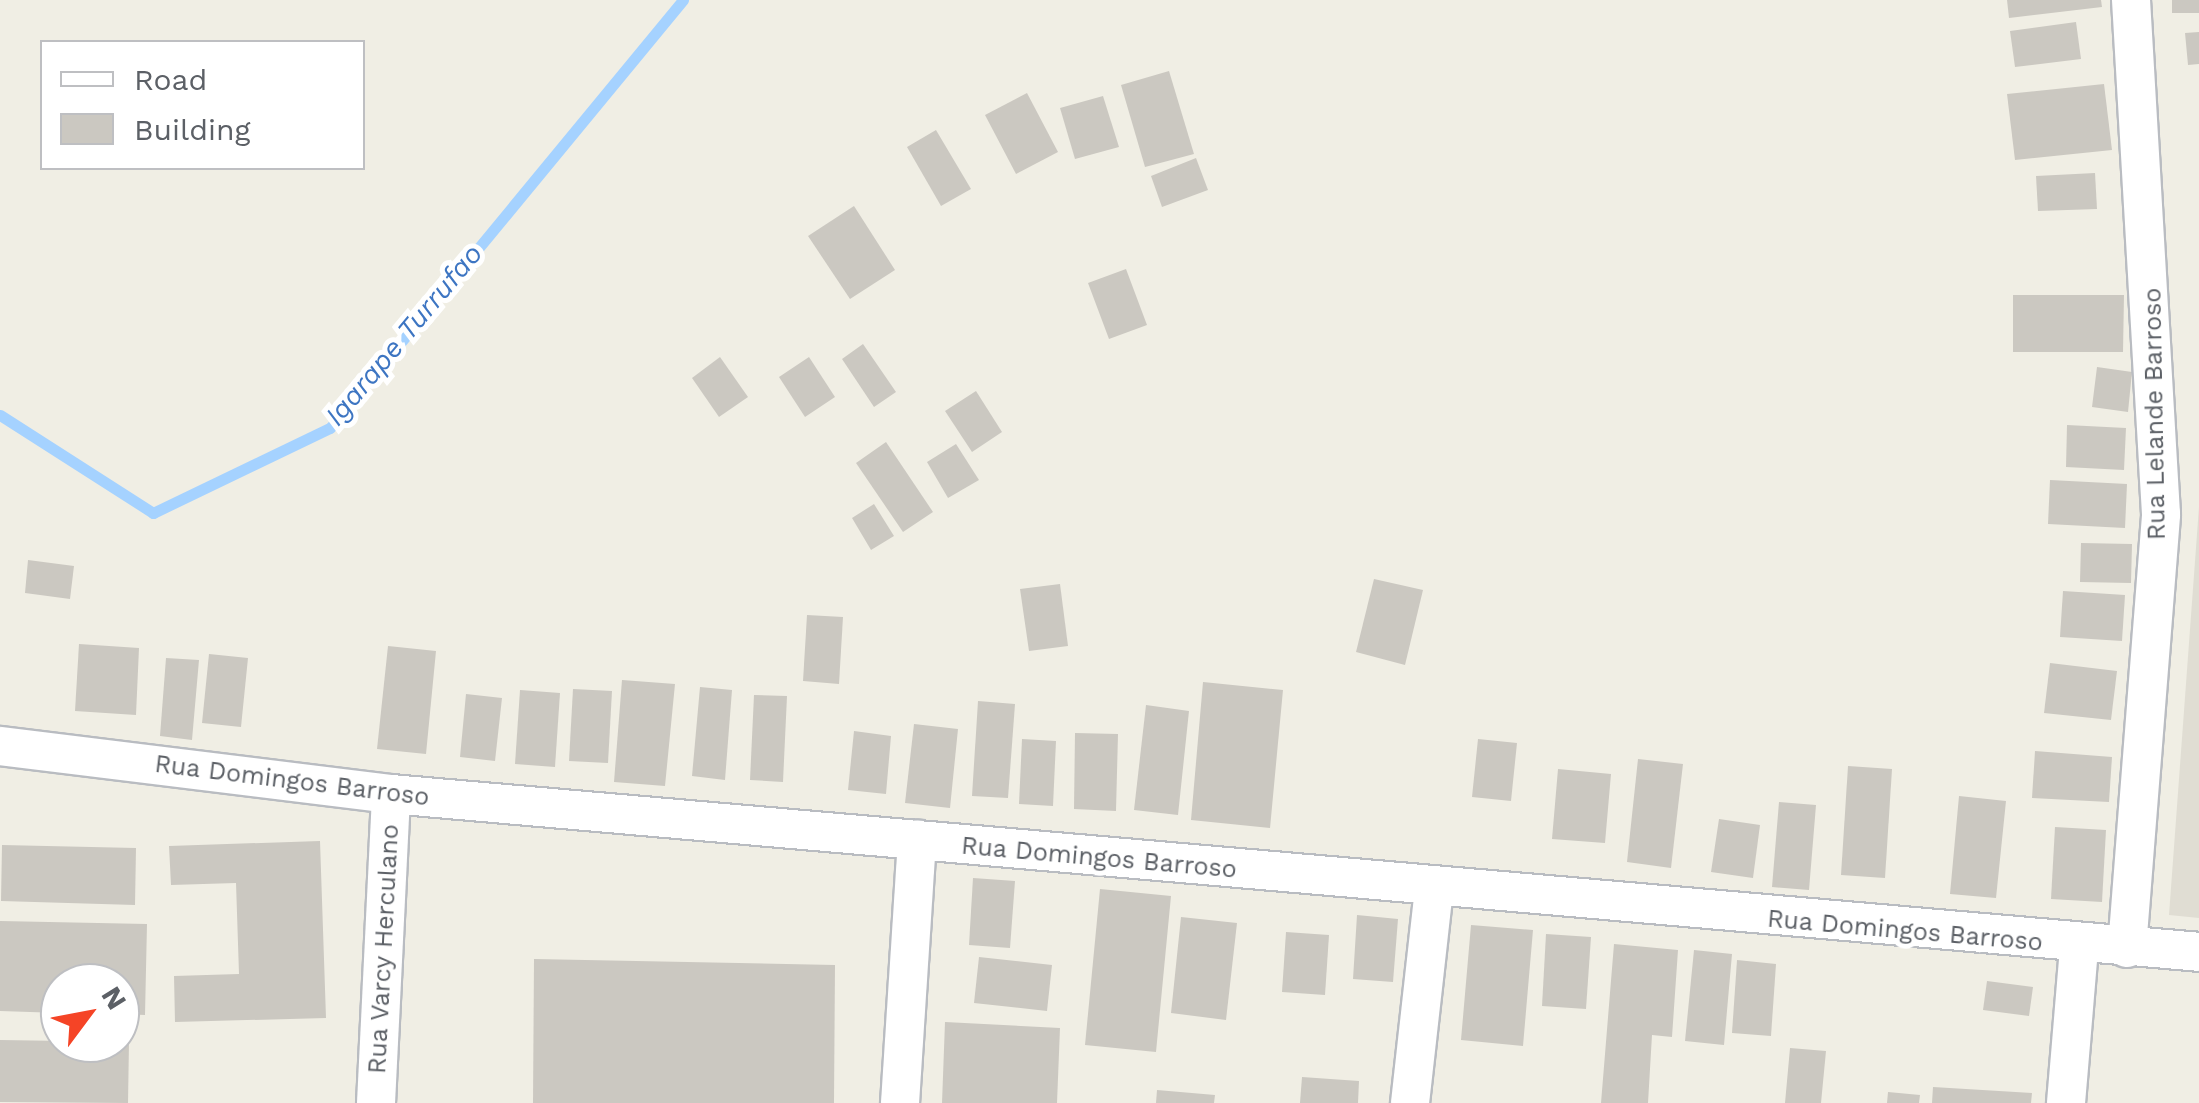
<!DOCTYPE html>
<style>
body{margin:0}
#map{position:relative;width:2199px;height:1103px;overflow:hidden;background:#f0eee4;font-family:"Work Sans",sans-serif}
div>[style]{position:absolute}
.education>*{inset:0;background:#e0ddd3}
.stream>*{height:11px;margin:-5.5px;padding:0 5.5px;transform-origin:5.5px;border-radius:5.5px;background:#a5d2ff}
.building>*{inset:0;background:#cbc8c1}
.roads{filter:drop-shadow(2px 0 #b9bcc1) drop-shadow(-2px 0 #b9bcc1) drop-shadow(0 2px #b9bcc1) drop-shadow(0 -2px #b9bcc1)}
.minor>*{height:38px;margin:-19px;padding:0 19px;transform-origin:19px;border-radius:19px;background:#fff}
span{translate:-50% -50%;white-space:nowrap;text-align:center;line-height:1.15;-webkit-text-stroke:10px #fff;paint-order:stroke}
.street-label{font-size:25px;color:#5c6066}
.water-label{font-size:28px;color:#3d75c2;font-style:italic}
.legend{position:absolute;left:40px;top:40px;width:325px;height:130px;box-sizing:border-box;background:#fff;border:2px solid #bebfc2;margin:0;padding:12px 18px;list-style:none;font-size:30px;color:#5c6066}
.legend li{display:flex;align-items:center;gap:20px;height:50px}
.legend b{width:50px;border:2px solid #bebfc2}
.north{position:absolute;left:40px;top:963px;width:100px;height:100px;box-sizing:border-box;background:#fff;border:2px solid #bebfc2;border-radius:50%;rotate:58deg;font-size:28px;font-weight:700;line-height:40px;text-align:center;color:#5c6066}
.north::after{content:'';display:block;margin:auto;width:35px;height:45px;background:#f54426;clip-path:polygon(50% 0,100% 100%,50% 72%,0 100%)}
</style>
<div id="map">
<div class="education">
<div style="clip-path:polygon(2199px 507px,2199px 918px,2169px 915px)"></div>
</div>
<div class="stream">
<div style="left:0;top:415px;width:182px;rotate:32.6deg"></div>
<div style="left:153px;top:513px;width:196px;rotate:-25.7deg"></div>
<div style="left:330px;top:428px;width:555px;rotate:-50.49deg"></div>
</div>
<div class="building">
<div style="clip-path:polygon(2007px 0,2101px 0,2102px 7px,2009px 18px)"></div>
<div style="clip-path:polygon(2172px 0,2199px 0,2199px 13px,2172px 13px)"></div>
<div style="clip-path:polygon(2076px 22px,2081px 59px,2015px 67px,2010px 31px)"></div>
<div style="clip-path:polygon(2199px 32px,2199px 64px,2188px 65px,2185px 33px)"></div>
<div style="clip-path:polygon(1169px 71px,1194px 154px,1145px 167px,1121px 85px)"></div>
<div style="clip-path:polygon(2104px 84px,2112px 150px,2015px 160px,2007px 94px)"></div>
<div style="clip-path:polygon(1027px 93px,1058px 152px,1016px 174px,985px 115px)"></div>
<div style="clip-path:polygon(1103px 96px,1119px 147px,1075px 159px,1060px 108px)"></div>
<div style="clip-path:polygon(936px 130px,971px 189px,941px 206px,907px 147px)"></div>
<div style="clip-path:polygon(1196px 158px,1208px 190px,1162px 207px,1151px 176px)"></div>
<div style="clip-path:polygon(2095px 173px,2097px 209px,2038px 211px,2036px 176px)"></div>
<div style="clip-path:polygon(854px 206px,895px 270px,850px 299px,808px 236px)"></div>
<div style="clip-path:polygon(1126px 269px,1147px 325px,1109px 339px,1088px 283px)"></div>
<div style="clip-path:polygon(2013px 295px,2124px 295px,2123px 352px,2013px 352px)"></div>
<div style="clip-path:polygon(863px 344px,896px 392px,874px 407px,842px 359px)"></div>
<div style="clip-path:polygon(720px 357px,748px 397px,719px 417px,692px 378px)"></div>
<div style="clip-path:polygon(809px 357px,835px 397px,805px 417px,779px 377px)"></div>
<div style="clip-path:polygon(2097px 367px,2132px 372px,2128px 412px,2092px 407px)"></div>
<div style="clip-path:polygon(976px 391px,1002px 432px,972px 452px,945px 411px)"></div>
<div style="clip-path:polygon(2067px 425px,2126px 428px,2124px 470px,2066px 467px)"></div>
<div style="clip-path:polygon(886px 442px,933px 512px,903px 532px,856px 463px)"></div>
<div style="clip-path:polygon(956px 444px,979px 480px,948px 498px,927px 462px)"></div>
<div style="clip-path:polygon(2050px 480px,2127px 484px,2125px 528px,2048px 524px)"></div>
<div style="clip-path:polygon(874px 504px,894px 536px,871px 550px,852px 518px)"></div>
<div style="clip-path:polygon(2081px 543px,2132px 544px,2131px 583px,2080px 582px)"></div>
<div style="clip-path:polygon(28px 560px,74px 566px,70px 599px,25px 593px)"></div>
<div style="clip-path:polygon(1374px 579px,1423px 590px,1405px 665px,1356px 652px)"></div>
<div style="clip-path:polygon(1060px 584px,1068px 646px,1029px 651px,1020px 589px)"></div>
<div style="clip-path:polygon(2063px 591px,2125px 595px,2122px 641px,2060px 637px)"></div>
<div style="clip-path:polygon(807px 615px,843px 617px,839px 684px,803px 681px)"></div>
<div style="clip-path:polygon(79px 644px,139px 648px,136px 715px,75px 711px)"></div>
<div style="clip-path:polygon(388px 646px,436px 651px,426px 754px,377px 749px)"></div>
<div style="clip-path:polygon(209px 654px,248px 658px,241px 727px,202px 723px)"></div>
<div style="clip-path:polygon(166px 658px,199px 660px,192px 740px,160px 736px)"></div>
<div style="clip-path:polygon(2050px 663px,2117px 671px,2111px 720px,2044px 713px)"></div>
<div style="clip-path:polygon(622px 680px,675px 684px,665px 786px,614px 782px)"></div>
<div style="clip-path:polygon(1203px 682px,1283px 690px,1270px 828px,1191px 820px)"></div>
<div style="clip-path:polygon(700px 687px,732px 690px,725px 780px,692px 776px)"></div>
<div style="clip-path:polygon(573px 689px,612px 691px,608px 763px,569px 761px)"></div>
<div style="clip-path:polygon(520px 690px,560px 693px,555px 767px,515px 764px)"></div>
<div style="clip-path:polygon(466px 694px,502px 698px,495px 761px,460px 757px)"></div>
<div style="clip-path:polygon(754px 695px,787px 696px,783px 782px,750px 780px)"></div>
<div style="clip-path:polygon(978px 701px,1015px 704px,1008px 798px,972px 796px)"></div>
<div style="clip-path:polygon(1146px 705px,1189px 711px,1178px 815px,1134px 810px)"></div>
<div style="clip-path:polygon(914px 724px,958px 729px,950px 808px,905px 803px)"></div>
<div style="clip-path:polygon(854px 731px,891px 736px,886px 794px,848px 790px)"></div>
<div style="clip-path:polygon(1075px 733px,1118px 734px,1116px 811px,1074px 809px)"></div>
<div style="clip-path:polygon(1022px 739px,1056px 741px,1053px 806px,1019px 804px)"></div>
<div style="clip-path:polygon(1478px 739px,1517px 743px,1511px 801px,1472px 797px)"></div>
<div style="clip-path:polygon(2035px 751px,2112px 757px,2109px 802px,2032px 798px)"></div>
<div style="clip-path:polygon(1638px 759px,1683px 764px,1671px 868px,1627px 862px)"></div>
<div style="clip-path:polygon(1848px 766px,1892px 769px,1885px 878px,1841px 875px)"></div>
<div style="clip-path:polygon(1558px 769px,1611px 774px,1605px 843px,1552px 839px)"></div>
<div style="clip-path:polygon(1959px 796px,2006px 801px,1996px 898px,1950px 894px)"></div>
<div style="clip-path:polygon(1779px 802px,1816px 805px,1809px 890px,1772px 887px)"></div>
<div style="clip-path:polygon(1719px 819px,1760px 825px,1753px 878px,1711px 872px)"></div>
<div style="clip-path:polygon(2055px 827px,2106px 830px,2102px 902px,2051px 899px)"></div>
<div style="clip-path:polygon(320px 841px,326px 1018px,175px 1022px,174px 976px,239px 974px,236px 883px,171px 885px,169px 846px)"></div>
<div style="clip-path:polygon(2px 845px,136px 848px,135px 905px,1px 901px)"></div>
<div style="clip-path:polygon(973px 878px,1015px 881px,1010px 948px,969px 945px)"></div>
<div style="clip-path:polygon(1100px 889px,1171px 896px,1156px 1052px,1085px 1045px)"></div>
<div style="clip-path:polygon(1357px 915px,1398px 919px,1393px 982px,1353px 979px)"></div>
<div style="clip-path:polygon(1181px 917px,1237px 923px,1226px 1020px,1171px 1013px)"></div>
<div style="clip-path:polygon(0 921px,147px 924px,145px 1015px,120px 1014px,120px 983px,60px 983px,60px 1013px,0 1011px)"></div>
<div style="clip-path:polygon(1471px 925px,1533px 930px,1523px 1046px,1461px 1040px)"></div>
<div style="clip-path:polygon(1286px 932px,1329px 935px,1325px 995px,1282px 992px)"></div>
<div style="clip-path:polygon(1546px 934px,1591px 937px,1586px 1009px,1542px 1006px)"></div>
<div style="clip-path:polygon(1614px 944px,1678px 950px,1672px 1037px,1652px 1035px,1648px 1103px,1601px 1103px)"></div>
<div style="clip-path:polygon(1694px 950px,1732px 954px,1724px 1045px,1685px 1041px)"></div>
<div style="clip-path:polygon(979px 957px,1052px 965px,1047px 1011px,974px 1003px)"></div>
<div style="clip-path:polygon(534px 959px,835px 965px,834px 1103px,533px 1103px)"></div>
<div style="clip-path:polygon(1737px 960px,1776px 964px,1771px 1036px,1732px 1033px)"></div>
<div style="clip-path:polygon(1987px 981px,2033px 987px,2029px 1016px,1983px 1010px)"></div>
<div style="clip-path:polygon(945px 1022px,1060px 1028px,1057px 1103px,942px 1103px)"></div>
<div style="clip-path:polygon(0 1040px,129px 1042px,128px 1103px,0 1102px)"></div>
<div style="clip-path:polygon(1790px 1048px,1826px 1051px,1821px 1103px,1785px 1103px)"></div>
<div style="clip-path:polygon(1302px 1077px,1359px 1081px,1358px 1103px,1300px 1103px)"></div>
<div style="clip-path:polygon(1933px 1087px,2032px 1093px,2031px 1103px,1932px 1103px)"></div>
<div style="clip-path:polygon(1157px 1090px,1215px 1095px,1214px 1103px,1156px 1103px)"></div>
<div style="clip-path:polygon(1888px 1092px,1920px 1095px,1919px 1103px,1887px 1103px)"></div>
</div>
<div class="roads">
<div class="minor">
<div style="left:0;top:746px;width:394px;rotate:7deg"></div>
<div style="left:391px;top:794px;width:1815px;rotate:4.99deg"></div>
<div style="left:2127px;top:948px;width:435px;rotate:-85.5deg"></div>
<div style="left:2161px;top:514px;width:515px;rotate:-93.34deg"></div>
<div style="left:376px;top:1103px;width:309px;rotate:-87.2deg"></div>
<div style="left:900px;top:1103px;width:264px;rotate:-86.3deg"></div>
<div style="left:1410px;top:1103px;width:214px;rotate:-83.6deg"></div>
<div style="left:2066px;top:1103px;width:157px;rotate:-85.2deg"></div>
</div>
</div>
<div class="street-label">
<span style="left:2155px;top:414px;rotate:-91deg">Rua Lelande Barroso</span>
<span style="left:292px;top:781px;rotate:7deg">Rua Domingos Barroso</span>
<span style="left:1099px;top:858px;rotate:5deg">Rua Domingos Barroso</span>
<span style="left:1905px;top:931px;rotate:5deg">Rua Domingos Barroso</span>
<span style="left:384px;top:949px;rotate:-87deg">Rua Varcy Herculano</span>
</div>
<div class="water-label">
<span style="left:404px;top:335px;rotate:-50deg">Igarape Turrufao</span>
</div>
<ul class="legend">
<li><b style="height:12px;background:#fff"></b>Road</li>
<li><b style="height:28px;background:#cbc8c1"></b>Building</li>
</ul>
<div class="north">N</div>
</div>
